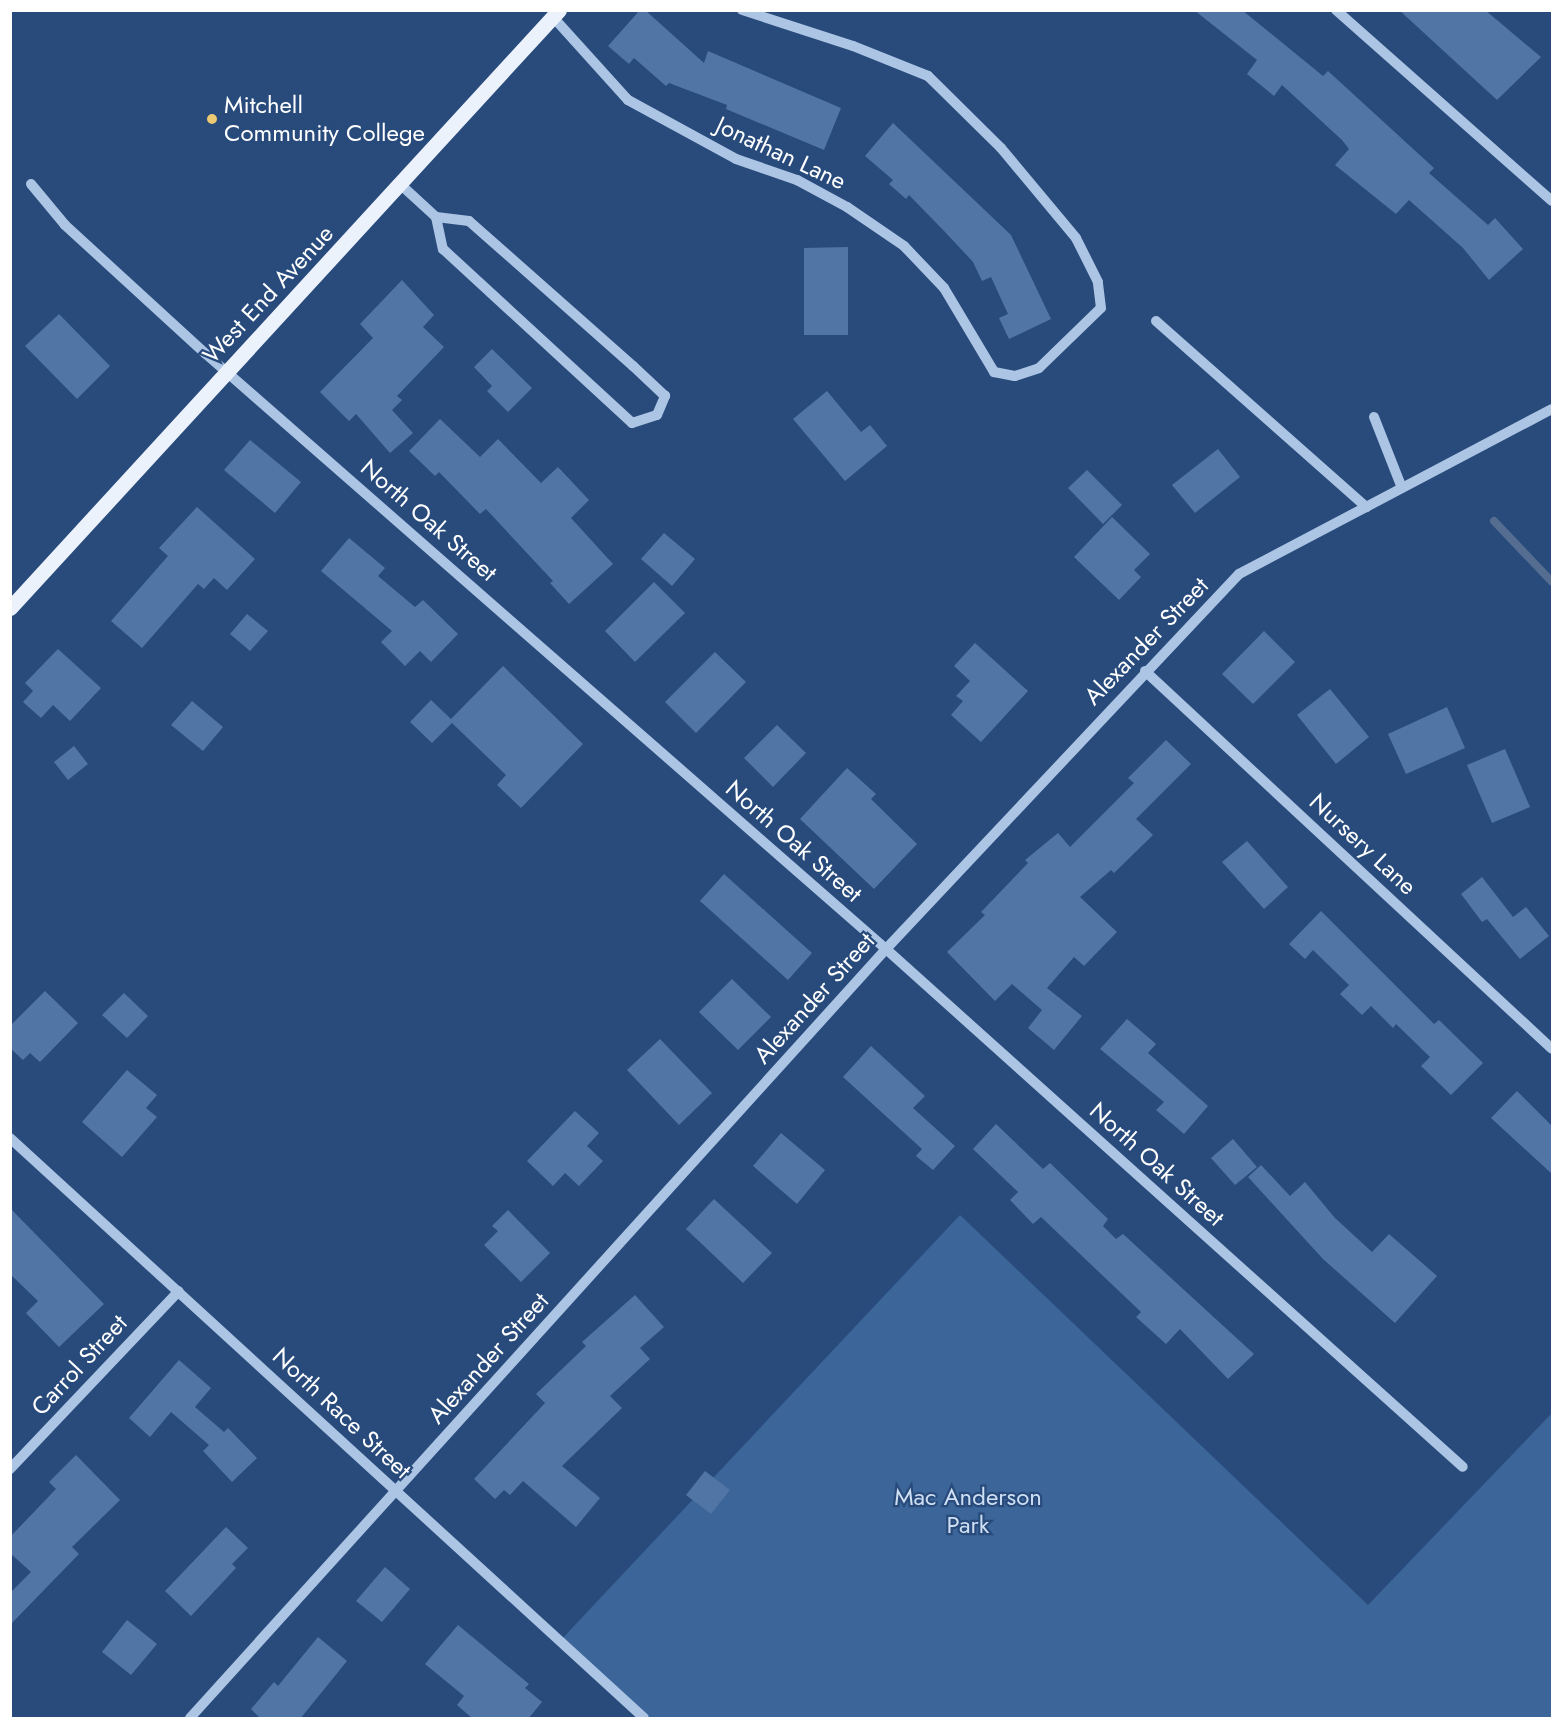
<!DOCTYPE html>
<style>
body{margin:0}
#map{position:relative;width:1563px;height:1729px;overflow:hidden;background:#284b7c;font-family:Jost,sans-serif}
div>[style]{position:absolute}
.green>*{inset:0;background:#3c6599}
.stream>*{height:8px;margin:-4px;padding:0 4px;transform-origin:4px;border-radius:4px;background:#546d90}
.building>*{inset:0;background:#5175a4}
.minor>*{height:10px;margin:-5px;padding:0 5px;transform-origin:5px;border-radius:5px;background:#adc5e4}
.major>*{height:15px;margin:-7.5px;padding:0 7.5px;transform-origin:7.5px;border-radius:7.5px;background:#ecf2fc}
.dots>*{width:16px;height:16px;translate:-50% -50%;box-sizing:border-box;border:3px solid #284b7c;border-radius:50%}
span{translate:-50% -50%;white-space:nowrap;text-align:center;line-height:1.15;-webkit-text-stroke:4.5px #284b7c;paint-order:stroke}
.poi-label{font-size:24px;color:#fff}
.left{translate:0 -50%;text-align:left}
.street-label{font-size:24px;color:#fff}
.park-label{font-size:24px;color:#cfdff3}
.frame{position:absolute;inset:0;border:12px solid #fff;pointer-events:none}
</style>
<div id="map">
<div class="green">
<div style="clip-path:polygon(960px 1215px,1368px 1605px,1552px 1413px,1552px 1718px,643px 1718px,560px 1641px)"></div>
</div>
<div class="stream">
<div style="left:1494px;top:521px;width:84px;rotate:46.4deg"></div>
</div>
<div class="building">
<div style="clip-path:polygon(640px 10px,645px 10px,704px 63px,708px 51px,841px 108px,824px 150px,726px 109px,727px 105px,669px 83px,666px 86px,634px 58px,629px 64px,608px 46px)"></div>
<div style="clip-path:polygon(1194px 10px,1242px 10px,1323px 76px,1328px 71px,1434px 168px,1429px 173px,1488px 225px,1495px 218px,1523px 249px,1489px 280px,1463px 248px,1409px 200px,1396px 214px,1335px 165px,1349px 149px,1342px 140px,1282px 85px,1274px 96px,1247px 74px,1257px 60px)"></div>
<div style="clip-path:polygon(1399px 10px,1485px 10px,1541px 57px,1497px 100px)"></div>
<div style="clip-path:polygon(893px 123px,1011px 235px,1051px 319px,1009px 339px,999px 318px,1008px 314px,991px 277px,982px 281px,973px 262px,946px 233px,909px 195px,906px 199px,889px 184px,893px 180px,865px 156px)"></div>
<div style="clip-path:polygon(848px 247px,848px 335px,804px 335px,804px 248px)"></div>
<div style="clip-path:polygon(402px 280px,434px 315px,423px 327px,444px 347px,397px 396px,402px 400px,392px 410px,413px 433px,390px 453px,356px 414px,349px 421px,320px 392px,373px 338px,360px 324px)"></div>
<div style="clip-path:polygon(59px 314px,110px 366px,77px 399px,25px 346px)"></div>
<div style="clip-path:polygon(492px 349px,532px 388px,508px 412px,487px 391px,492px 386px,474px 367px)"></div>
<div style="clip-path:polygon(827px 391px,861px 432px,870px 425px,887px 446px,845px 481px,793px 419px)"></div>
<div style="clip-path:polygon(440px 419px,480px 457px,498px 439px,541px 483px,558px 467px,589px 500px,571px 518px,613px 564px,569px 604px,550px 583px,553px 581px,486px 509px,480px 514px,439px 472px,435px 476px,409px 451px)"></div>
<div style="clip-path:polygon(250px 440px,301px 482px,275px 513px,224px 470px)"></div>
<div style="clip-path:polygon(1218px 449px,1240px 477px,1195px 513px,1172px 485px)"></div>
<div style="clip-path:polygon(1087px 470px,1122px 505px,1103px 524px,1068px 488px)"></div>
<div style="clip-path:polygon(197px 507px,255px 559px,227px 590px,214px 578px,204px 589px,198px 584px,142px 648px,111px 621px,168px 556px,159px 548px)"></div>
<div style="clip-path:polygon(1112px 517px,1150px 554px,1134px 570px,1141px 577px,1119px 600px,1074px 557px)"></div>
<div style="clip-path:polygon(664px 533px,695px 559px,672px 586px,641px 559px)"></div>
<div style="clip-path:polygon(349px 538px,385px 568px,378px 576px,415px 607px,423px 600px,458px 634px,431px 662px,420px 651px,405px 666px,381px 642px,392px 631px,321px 571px)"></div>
<div style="clip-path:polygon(654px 582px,685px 613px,635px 662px,605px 631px)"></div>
<div style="clip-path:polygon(247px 614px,268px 631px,250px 651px,230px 634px)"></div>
<div style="clip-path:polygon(1264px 631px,1295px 662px,1253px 704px,1222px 674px)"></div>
<div style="clip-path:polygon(975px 643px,1028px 691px,981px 742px,951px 715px,963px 701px,956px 696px,970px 681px,954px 666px)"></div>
<div style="clip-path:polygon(58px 649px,101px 688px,70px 721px,53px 705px,41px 718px,23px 702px,33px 691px,25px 683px)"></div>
<div style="clip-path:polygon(715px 652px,746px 682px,696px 733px,665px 702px)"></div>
<div style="clip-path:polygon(503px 666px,583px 744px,521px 808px,497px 785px,506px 775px,452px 723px,432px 743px,410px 722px,431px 700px,451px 719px)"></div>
<div style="clip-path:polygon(1330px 689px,1369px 737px,1336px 764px,1297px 715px)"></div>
<div style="clip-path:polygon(192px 701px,223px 727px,203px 751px,171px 725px)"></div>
<div style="clip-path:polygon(1447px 707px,1465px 748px,1406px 774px,1388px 734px)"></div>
<div style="clip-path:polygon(777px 725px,806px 753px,773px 787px,744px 758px)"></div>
<div style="clip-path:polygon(1166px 740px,1191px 764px,1136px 819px,1153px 835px,1114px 873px,1111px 870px,1080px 897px,1117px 932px,1084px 966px,1074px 957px,1047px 988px,1082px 1016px,1054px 1050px,1028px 1028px,1042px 1010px,1012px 984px,995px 1001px,947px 952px,985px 915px,981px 912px,1028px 863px,1025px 860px,1058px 833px,1070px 847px,1134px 783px,1128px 778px)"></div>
<div style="clip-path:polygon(74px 746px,88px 764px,68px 780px,54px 762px)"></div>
<div style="clip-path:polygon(1505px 749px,1530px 807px,1492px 823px,1467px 765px)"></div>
<div style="clip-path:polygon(847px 768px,876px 794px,871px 799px,917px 844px,874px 889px,800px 819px)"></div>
<div style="clip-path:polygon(1247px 841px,1288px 887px,1264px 909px,1222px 862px)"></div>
<div style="clip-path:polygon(724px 874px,812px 953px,788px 980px,700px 901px)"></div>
<div style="clip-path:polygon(1482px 877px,1513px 917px,1526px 907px,1549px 936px,1520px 959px,1487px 919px,1482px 922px,1461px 894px)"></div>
<div style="clip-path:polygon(1321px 911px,1434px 1024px,1439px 1020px,1483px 1063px,1451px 1095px,1421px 1066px,1430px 1057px,1396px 1024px,1393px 1028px,1371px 1006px,1362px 1015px,1340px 994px,1349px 985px,1313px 950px,1305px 959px,1289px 944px)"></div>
<div style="clip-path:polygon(732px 979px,771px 1017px,738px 1050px,699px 1012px)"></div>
<div style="clip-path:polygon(45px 991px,78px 1023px,40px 1062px,30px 1053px,23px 1060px,10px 1048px,10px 1026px)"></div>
<div style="clip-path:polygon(124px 993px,148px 1016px,127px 1038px,102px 1015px)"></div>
<div style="clip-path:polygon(1127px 1019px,1156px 1044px,1148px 1053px,1208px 1106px,1184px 1134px,1156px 1110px,1164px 1102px,1100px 1049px)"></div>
<div style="clip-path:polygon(660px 1039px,712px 1093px,679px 1125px,627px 1070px)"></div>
<div style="clip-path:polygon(871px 1046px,925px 1096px,913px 1108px,955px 1146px,933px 1170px,916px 1156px,922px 1149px,843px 1077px)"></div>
<div style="clip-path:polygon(127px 1070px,157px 1095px,146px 1108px,157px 1117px,122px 1157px,82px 1122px)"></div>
<div style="clip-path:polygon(1517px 1091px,1552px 1126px,1552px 1174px,1491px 1118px)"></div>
<div style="clip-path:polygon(575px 1111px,599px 1133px,587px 1146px,603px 1161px,579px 1186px,565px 1173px,553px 1186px,527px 1161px)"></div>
<div style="clip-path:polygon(996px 1124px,1043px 1169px,1050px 1163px,1108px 1219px,1103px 1226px,1116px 1239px,1123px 1234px,1254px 1354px,1228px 1379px,1180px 1329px,1166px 1344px,1136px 1317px,1141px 1312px,1041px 1217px,1033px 1224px,1010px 1200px,1018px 1192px,973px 1149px)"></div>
<div style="clip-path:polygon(781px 1133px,825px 1170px,797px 1204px,753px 1166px)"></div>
<div style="clip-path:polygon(1233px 1139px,1257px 1167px,1235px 1185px,1211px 1158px)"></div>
<div style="clip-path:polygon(1261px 1165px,1290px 1196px,1305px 1182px,1335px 1218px,1372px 1252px,1389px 1234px,1437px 1276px,1395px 1323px,1323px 1259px,1248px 1177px)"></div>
<div style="clip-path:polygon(714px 1199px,772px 1253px,743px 1283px,686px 1229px)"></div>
<div style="clip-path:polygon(10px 1208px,104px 1304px,59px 1347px,26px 1313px,38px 1301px,10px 1274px)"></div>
<div style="clip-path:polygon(508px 1210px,550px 1253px,521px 1282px,484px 1245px,498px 1231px,492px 1226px)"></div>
<div style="clip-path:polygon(635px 1295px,664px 1327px,640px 1348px,650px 1359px,610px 1396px,622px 1408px,562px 1466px,600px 1498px,576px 1527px,523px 1481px,510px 1495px,504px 1490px,495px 1499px,474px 1479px,545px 1403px,536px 1394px,586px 1346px,582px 1342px)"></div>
<div style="clip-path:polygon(179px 1360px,211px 1388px,195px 1407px,224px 1432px,228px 1428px,257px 1458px,232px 1482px,203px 1451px,209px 1445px,171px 1412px,150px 1437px,129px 1418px)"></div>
<div style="clip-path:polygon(76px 1455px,120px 1500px,72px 1547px,79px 1554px,10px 1625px,10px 1593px,31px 1572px,10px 1553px,10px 1537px,56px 1489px,49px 1482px)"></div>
<div style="clip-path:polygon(705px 1471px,730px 1490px,711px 1514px,686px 1495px)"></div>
<div style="clip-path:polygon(226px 1527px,248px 1548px,232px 1564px,236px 1568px,191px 1616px,165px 1591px)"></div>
<div style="clip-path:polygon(385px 1567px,410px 1589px,382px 1622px,356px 1601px)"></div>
<div style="clip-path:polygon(127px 1620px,157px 1644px,131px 1675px,102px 1652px)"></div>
<div style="clip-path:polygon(458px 1625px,529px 1684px,525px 1688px,542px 1702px,528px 1719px,473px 1719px,457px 1705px,464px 1696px,425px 1664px)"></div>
<div style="clip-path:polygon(318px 1637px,347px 1661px,300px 1719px,261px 1719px,251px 1709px,274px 1682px,278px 1686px)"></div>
</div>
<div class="minor">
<div style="left:1336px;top:10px;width:288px;rotate:41.5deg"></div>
<div style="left:553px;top:17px;width:112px;rotate:47.9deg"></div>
<div style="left:628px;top:100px;width:123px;rotate:28.6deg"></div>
<div style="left:736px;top:159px;width:65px;rotate:19deg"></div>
<div style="left:797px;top:180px;width:57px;rotate:28.4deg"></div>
<div style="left:847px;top:207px;width:69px;rotate:34.4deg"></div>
<div style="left:904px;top:246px;width:58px;rotate:46.4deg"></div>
<div style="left:944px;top:288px;width:98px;rotate:59.2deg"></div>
<div style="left:994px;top:372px;width:21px;rotate:11deg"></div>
<div style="left:1015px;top:376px;width:25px;rotate:-18deg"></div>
<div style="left:1039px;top:368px;width:86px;rotate:-44.1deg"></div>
<div style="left:1101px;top:308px;width:26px;rotate:-97deg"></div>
<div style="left:1098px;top:282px;width:49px;rotate:-116.6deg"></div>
<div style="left:1076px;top:238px;width:117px;rotate:-129.8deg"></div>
<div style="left:1001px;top:148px;width:103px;rotate:-135.4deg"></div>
<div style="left:928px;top:76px;width:81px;rotate:-158.2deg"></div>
<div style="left:853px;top:46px;width:117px;rotate:-162deg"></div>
<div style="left:31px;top:184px;width:53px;rotate:50.3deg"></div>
<div style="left:65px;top:225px;width:191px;rotate:42.5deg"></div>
<div style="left:206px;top:354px;width:904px;rotate:41.19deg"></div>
<div style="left:886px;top:949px;width:775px;rotate:41.92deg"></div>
<div style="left:400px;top:184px;width:49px;rotate:42.5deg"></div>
<div style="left:436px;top:217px;width:33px;rotate:78deg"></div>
<div style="left:443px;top:249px;width:257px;rotate:42.6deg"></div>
<div style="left:632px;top:423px;width:26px;rotate:-18deg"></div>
<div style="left:657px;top:415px;width:21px;rotate:-67deg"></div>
<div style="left:665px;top:396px;width:44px;rotate:-136.8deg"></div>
<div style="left:633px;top:366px;width:219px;rotate:-138.5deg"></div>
<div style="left:469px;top:221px;width:33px;rotate:-173deg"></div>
<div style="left:1156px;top:321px;width:281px;rotate:41.5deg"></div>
<div style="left:1374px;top:417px;width:76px;rotate:68.5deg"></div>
<div style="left:1145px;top:671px;width:555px;rotate:42.88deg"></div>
<div style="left:10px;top:1138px;width:859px;rotate:42.45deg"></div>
<div style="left:10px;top:1469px;width:245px;rotate:-46.5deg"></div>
<div style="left:190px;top:1718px;width:1037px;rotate:-47.85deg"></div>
<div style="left:886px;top:949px;width:515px;rotate:-46.73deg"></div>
<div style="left:1239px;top:574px;width:354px;rotate:-27.8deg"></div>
</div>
<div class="major">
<div style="left:10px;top:608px;width:812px;rotate:-47.45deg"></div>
</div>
<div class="dots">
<div style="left:212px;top:119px;background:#ebca73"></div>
</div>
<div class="poi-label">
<span class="left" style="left:224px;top:119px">Mitchell<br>Community College</span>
</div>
<div class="street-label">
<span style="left:781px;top:153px;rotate:25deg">Jonathan Lane</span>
<span style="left:268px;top:294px;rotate:-47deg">West End Avenue</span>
<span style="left:429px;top:520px;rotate:41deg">North Oak Street</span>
<span style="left:1146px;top:641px;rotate:-46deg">Alexander Street</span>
<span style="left:794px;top:841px;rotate:41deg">North Oak Street</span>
<span style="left:1363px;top:844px;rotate:43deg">Nursery Lane</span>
<span style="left:814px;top:998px;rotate:-48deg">Alexander Street</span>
<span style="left:1157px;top:1164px;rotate:42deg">North Oak Street</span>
<span style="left:488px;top:1358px;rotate:-48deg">Alexander Street</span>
<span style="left:79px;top:1365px;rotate:-47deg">Carrol Street</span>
<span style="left:342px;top:1413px;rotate:43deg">North Race Street</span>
</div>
<div class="park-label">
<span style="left:968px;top:1511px">Mac Anderson<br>Park</span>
</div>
<div class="frame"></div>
</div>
